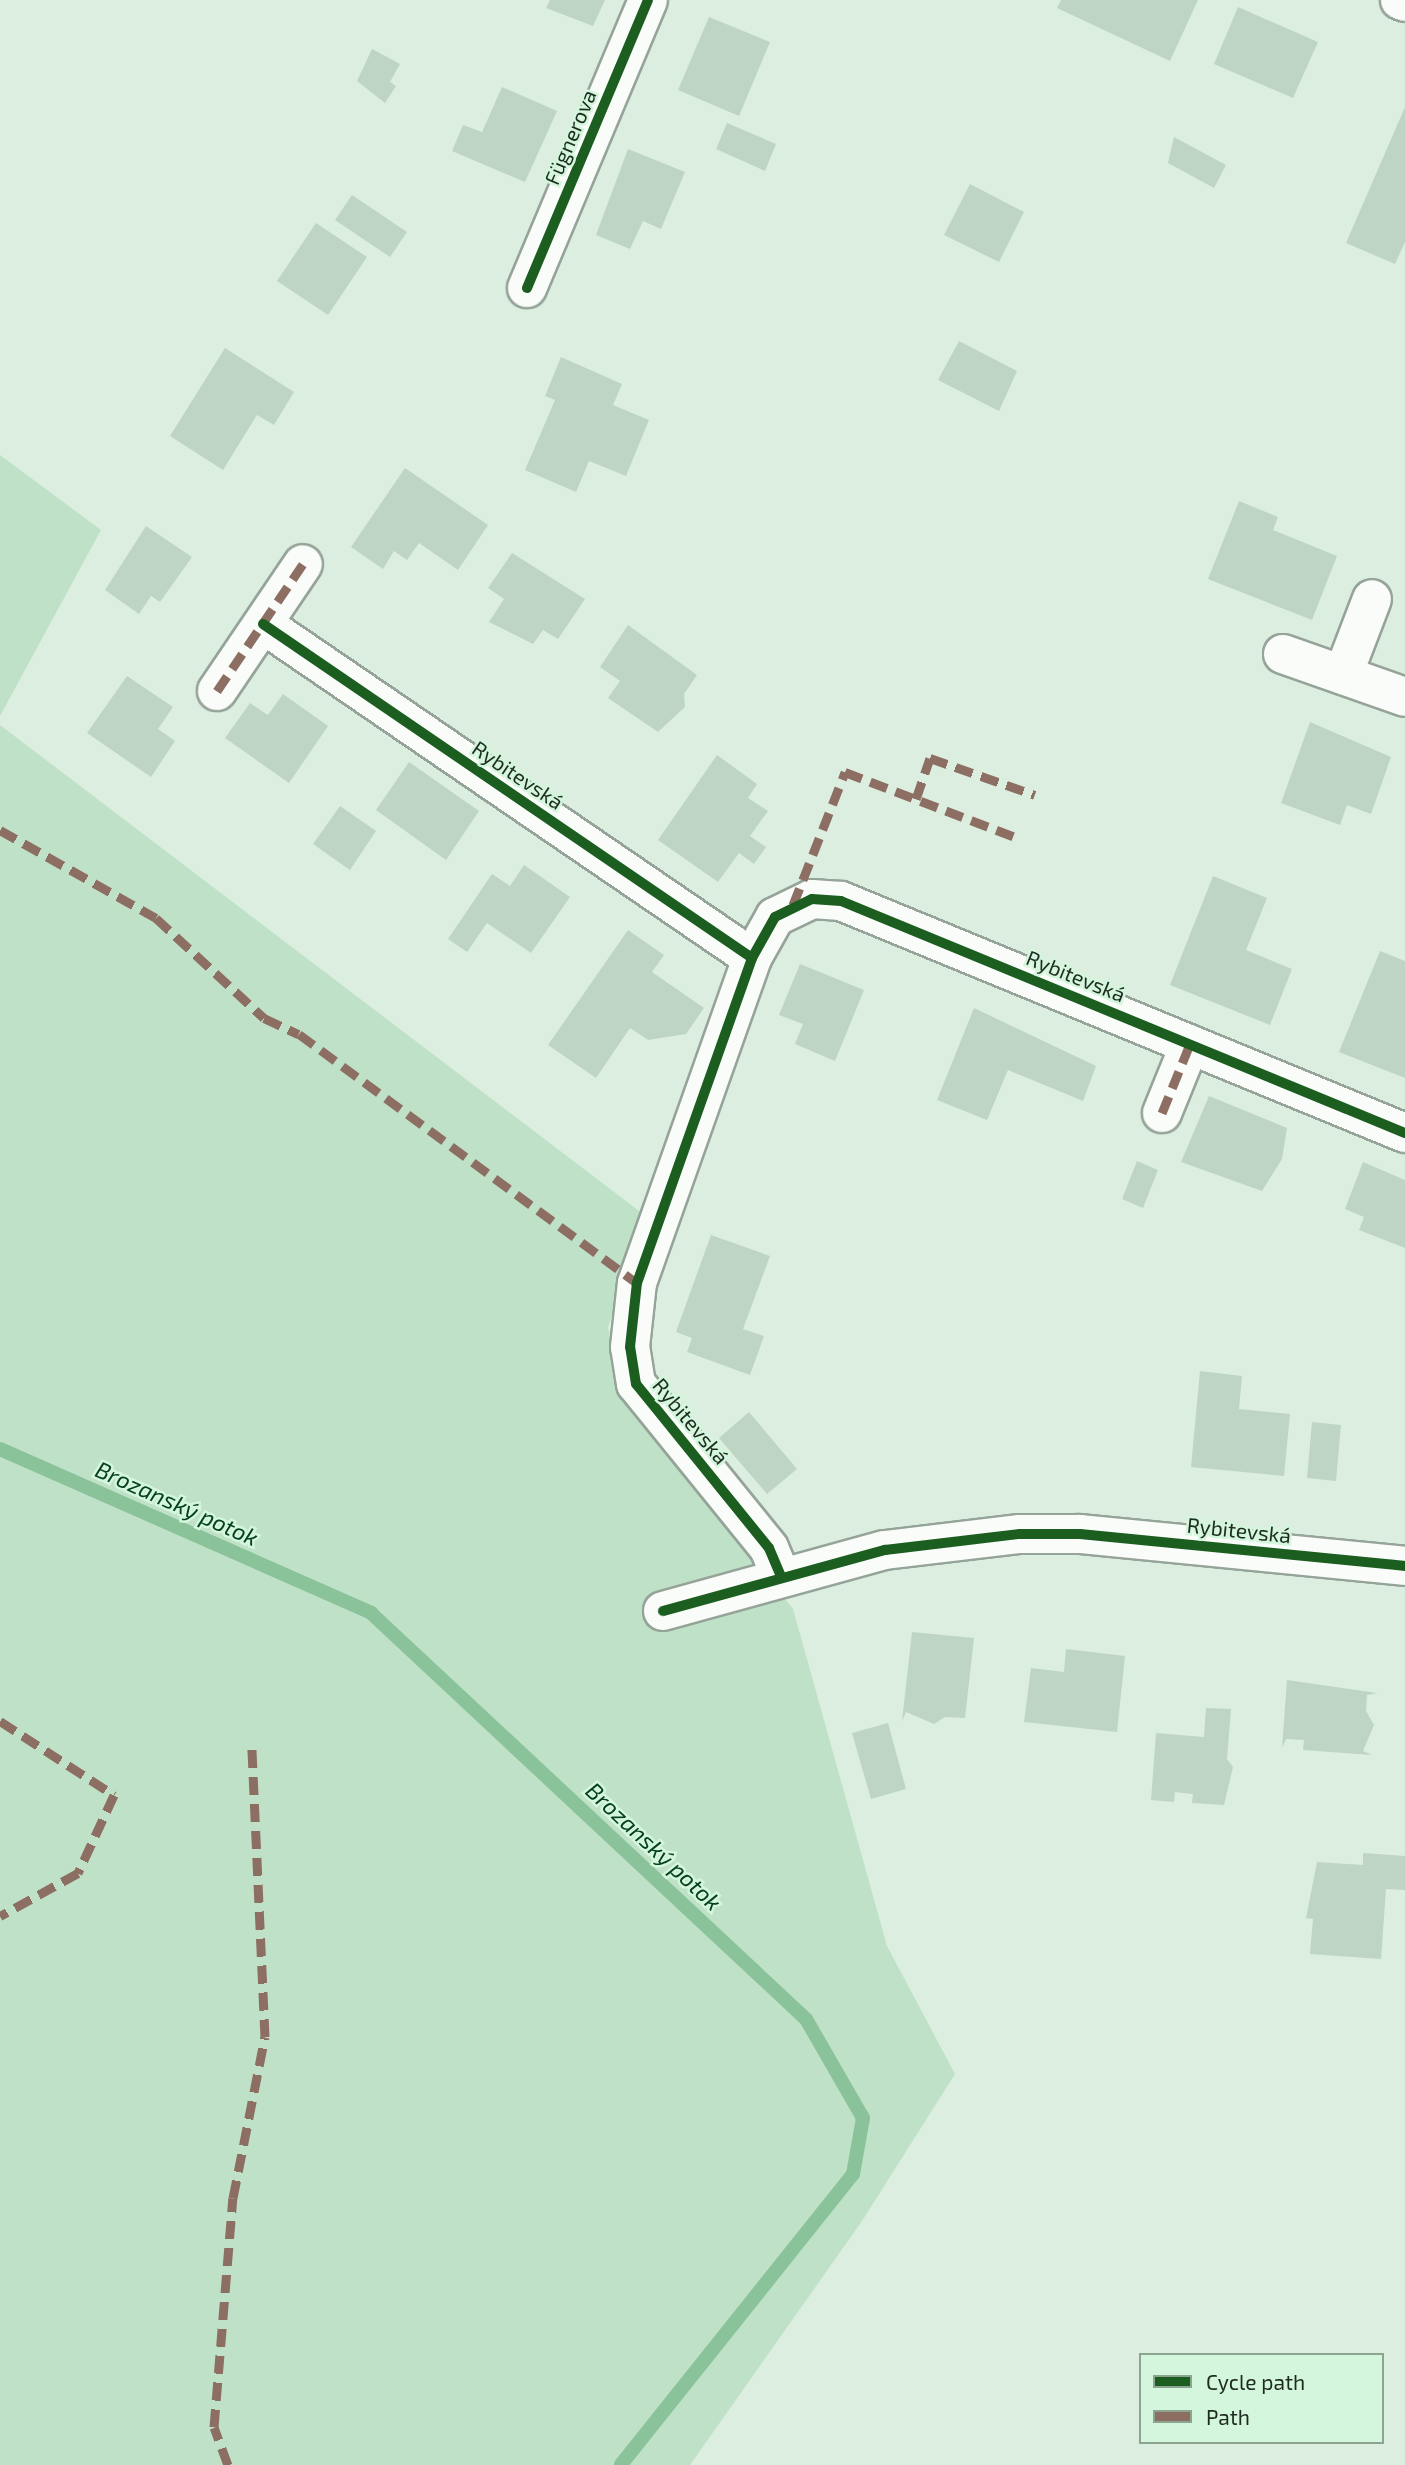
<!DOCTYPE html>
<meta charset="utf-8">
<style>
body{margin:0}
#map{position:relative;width:1405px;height:2465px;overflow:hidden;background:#dceee0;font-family:"Exo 2",sans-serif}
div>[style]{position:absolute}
.green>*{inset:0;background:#bfe1c7}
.stream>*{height:14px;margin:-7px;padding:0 7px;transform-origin:7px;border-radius:7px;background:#8ac39a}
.building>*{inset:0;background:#bed5c4}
.roads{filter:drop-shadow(2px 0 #95a398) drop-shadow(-2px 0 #95a398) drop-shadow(0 2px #95a398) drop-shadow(0 -2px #95a398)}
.street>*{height:38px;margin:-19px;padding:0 19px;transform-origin:19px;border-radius:19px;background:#fafcfa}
.quiet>*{height:9px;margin-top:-4.5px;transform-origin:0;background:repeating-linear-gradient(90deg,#8d6e63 0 18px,transparent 0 27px)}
.cycleway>*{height:10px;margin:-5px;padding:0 5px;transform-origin:5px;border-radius:5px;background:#1b5e20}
span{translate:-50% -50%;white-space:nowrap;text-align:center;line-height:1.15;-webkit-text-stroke:5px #d4f6dc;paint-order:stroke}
.street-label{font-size:21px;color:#1e2b21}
.water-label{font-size:23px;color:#05401f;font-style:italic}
.legend{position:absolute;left:1139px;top:2353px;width:245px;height:91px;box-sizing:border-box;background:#d4f6dc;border:2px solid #8ba591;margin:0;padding:9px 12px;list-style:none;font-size:21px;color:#1e2b21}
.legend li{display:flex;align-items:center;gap:14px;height:35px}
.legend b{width:35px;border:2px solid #8ba591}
</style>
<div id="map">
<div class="green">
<div style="clip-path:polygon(0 455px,101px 530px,0 716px)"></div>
<div style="clip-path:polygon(0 725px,647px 1217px,608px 1327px,620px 1389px,793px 1609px,887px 1946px,955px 2074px,862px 2221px,690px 2465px,0 2465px)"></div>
</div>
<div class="stream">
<div style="left:0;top:1449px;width:406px;rotate:23.8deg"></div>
<div style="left:371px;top:1613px;width:595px;rotate:43.03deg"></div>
<div style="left:806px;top:2019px;width:114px;rotate:60.1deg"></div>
<div style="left:863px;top:2118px;width:57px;rotate:100.1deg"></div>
<div style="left:853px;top:2174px;width:372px;rotate:128.6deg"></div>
</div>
<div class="building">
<div style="clip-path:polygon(550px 0,605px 0,593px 26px,546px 8px)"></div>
<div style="clip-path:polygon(1061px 0,1198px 0,1170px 61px,1057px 8px)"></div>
<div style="clip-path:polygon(1238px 7px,1318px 42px,1293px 98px,1214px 64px)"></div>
<div style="clip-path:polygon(709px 17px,770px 42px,739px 116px,678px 90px)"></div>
<div style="clip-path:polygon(372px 49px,400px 64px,390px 82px,396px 86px,385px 103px,357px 81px)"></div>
<div style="clip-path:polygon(502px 87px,557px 111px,525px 182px,452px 151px,463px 125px,482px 132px)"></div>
<div style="clip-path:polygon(1405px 107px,1405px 242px,1395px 264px,1346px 243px)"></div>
<div style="clip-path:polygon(727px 123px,776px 144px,765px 171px,716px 149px)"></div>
<div style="clip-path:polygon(1174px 137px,1226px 165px,1214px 188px,1168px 163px)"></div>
<div style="clip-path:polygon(628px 149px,685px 172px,661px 229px,643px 221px,630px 249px,596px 235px)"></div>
<div style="clip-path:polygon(970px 184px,1024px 212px,999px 262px,944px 235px)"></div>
<div style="clip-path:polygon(352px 195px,407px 232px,390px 257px,335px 220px)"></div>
<div style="clip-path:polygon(316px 223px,367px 257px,328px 315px,277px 281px)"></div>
<div style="clip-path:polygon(959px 341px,1017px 371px,999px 411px,938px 380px)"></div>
<div style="clip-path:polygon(225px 348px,294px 392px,274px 425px,257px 415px,223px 470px,170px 436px)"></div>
<div style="clip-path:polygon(561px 357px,622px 384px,613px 405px,649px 420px,626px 476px,589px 461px,576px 492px,525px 470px,555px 400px,545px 396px)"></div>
<div style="clip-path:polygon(405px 468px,488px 525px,458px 570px,419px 543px,407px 560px,394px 551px,383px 569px,351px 547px)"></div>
<div style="clip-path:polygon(1239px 501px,1278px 517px,1273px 530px,1337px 556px,1312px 620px,1208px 579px)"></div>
<div style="clip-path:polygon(146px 526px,192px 557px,160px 602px,151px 596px,139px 614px,105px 590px)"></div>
<div style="clip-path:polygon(512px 553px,585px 599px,558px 639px,543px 630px,533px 644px,489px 622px,504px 599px,488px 588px)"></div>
<div style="clip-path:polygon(628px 625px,697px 675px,684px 694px,685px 707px,658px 732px,608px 698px,620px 681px,600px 667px)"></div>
<div style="clip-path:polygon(127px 676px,173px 707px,158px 729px,175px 741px,151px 777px,87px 733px)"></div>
<div style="clip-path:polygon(283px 694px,328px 726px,289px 783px,225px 738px,250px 703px,268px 715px)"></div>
<div style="clip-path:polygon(1310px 722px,1391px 757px,1371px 814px,1347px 805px,1340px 825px,1281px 803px)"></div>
<div style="clip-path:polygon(717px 755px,757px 784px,748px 798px,768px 811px,750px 836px,766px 847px,754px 864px,739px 853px,718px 882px,658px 840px)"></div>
<div style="clip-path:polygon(409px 762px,479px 811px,446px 860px,376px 810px)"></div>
<div style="clip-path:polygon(340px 806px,376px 831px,350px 870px,313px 844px)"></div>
<div style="clip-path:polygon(524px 865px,570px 897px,531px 953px,487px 923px,467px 952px,448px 939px,492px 874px,510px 886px)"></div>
<div style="clip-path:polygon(1213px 876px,1267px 898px,1246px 950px,1292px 969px,1270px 1025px,1170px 985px)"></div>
<div style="clip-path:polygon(628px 930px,664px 955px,652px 972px,704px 1008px,686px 1034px,648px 1040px,630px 1028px,596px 1078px,548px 1045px)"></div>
<div style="clip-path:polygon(1380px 951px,1405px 961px,1405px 1078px,1339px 1052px)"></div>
<div style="clip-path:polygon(800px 964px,864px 990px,835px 1061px,795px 1044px,803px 1024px,779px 1015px)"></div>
<div style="clip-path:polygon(974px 1008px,1096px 1066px,1083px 1101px,1008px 1070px,987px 1120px,937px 1100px)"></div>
<div style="clip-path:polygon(1209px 1096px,1287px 1128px,1282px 1159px,1262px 1191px,1181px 1162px)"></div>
<div style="clip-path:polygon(1137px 1161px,1158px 1170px,1143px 1208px,1122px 1199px)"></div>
<div style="clip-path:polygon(1363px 1162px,1405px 1180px,1405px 1248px,1359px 1230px,1364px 1217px,1345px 1209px)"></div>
<div style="clip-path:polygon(711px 1235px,770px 1256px,743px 1329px,764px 1336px,750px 1375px,687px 1352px,692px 1338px,676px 1332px)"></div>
<div style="clip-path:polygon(1200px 1371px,1242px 1376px,1239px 1409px,1290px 1414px,1284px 1476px,1191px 1467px)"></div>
<div style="clip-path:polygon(749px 1412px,797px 1469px,767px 1494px,719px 1438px)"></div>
<div style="clip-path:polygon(1312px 1422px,1341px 1425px,1336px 1481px,1307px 1478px)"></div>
<div style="clip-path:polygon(912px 1632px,974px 1638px,965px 1718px,945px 1717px,934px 1724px,906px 1712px,902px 1721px)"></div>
<div style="clip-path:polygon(1066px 1649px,1125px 1656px,1117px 1732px,1024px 1722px,1031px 1668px,1064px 1672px)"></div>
<div style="clip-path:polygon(1287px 1680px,1377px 1693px,1367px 1695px,1366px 1711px,1374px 1725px,1363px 1751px,1372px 1755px,1303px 1750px,1304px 1740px,1286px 1739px,1282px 1748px)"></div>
<div style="clip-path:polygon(1206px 1708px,1231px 1709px,1227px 1759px,1233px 1767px,1224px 1805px,1192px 1803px,1193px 1794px,1175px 1792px,1174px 1802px,1151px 1800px,1156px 1733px,1204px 1737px)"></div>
<div style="clip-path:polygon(888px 1723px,906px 1789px,871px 1799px,852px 1733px)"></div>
<div style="clip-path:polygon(1363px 1853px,1405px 1856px,1405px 1890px,1386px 1889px,1381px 1959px,1310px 1954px,1313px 1919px,1306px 1918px,1317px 1862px,1363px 1865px)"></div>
</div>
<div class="roads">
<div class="street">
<div style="left:1400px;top:0;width:5px;rotate:22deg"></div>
<div style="left:527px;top:288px;width:312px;rotate:-67.2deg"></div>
<div style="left:263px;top:624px;width:592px;rotate:34.33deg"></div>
<div style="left:1283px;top:654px;width:129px;rotate:19.4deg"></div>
<div style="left:1343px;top:675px;width:81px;rotate:-69.1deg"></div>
<div style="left:217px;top:691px;width:153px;rotate:-55.9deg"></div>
<div style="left:1162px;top:1113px;width:74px;rotate:-67.9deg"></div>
<div style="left:780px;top:1574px;width:28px;rotate:-113deg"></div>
<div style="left:769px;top:1548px;width:211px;rotate:-129deg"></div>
<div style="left:636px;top:1384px;width:37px;rotate:-99deg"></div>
<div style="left:630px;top:1347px;width:64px;rotate:-83.8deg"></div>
<div style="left:637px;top:1283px;width:345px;rotate:-70.5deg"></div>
<div style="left:752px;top:958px;width:47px;rotate:-60.7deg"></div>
<div style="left:775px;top:917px;width:41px;rotate:-25.9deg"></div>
<div style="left:812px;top:899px;width:29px;rotate:4deg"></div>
<div style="left:841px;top:901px;width:610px;rotate:22.36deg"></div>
<div style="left:663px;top:1611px;width:230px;rotate:-15.4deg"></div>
<div style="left:885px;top:1550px;width:136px;rotate:-6.8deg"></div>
<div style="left:1020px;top:1534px;width:60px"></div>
<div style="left:1080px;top:1534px;width:327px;rotate:5.6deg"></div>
</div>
</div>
<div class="quiet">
<div style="left:217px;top:691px;width:153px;rotate:-55.9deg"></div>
<div style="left:916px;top:799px;width:43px;rotate:-71.1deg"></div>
<div style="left:930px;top:758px;width:111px;rotate:19.4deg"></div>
<div style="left:0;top:830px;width:179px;rotate:29.4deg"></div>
<div style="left:156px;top:918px;width:147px;rotate:42.8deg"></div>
<div style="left:264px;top:1018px;width:38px;rotate:25deg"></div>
<div style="left:299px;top:1034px;width:420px;rotate:36.4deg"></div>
<div style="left:793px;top:905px;width:143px;rotate:-68.6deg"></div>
<div style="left:845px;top:772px;width:187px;rotate:20.9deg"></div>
<div style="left:1162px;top:1113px;width:74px;rotate:-67.9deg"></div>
<div style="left:0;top:1721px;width:136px;rotate:33deg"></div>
<div style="left:114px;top:1795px;width:86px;rotate:114.8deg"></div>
<div style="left:78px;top:1873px;width:89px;rotate:151.1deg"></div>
<div style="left:228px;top:2465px;width:40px;rotate:-110.2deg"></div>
<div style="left:214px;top:2427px;width:230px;rotate:-85.3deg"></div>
<div style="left:233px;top:2198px;width:164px;rotate:-78.8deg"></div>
<div style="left:265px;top:2037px;width:289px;rotate:-92.6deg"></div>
</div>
<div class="cycleway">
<div style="left:527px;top:288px;width:312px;rotate:-67.2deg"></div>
<div style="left:263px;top:624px;width:592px;rotate:34.33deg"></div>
<div style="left:780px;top:1574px;width:28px;rotate:-113deg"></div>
<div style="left:769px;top:1548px;width:211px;rotate:-129deg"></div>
<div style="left:636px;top:1384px;width:37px;rotate:-99deg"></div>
<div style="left:630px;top:1347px;width:64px;rotate:-83.8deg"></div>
<div style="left:637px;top:1283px;width:345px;rotate:-70.5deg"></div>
<div style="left:752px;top:958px;width:47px;rotate:-60.7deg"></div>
<div style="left:775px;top:917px;width:41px;rotate:-25.9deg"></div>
<div style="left:812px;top:899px;width:29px;rotate:4deg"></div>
<div style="left:841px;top:901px;width:610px;rotate:22.36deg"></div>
<div style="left:663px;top:1611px;width:230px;rotate:-15.4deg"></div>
<div style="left:885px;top:1550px;width:136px;rotate:-6.8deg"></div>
<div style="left:1020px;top:1534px;width:60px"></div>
<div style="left:1080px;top:1534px;width:327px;rotate:5.6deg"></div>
</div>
<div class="street-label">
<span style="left:570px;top:137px;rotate:-67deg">Fügnerova</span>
<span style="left:518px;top:775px;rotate:34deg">Rybitevská</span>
<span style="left:1076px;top:976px;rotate:22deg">Rybitevská</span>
<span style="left:691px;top:1421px;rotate:50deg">Rybitevská</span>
<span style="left:1239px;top:1530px;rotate:6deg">Rybitevská</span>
</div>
<div class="water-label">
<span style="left:177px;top:1503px;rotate:24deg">Brozanský potok</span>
<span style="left:654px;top:1846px;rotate:43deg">Brozanský potok</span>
</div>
<ul class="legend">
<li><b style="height:9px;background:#1b5e20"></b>Cycle path</li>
<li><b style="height:9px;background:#8d6e63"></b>Path</li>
</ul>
</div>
